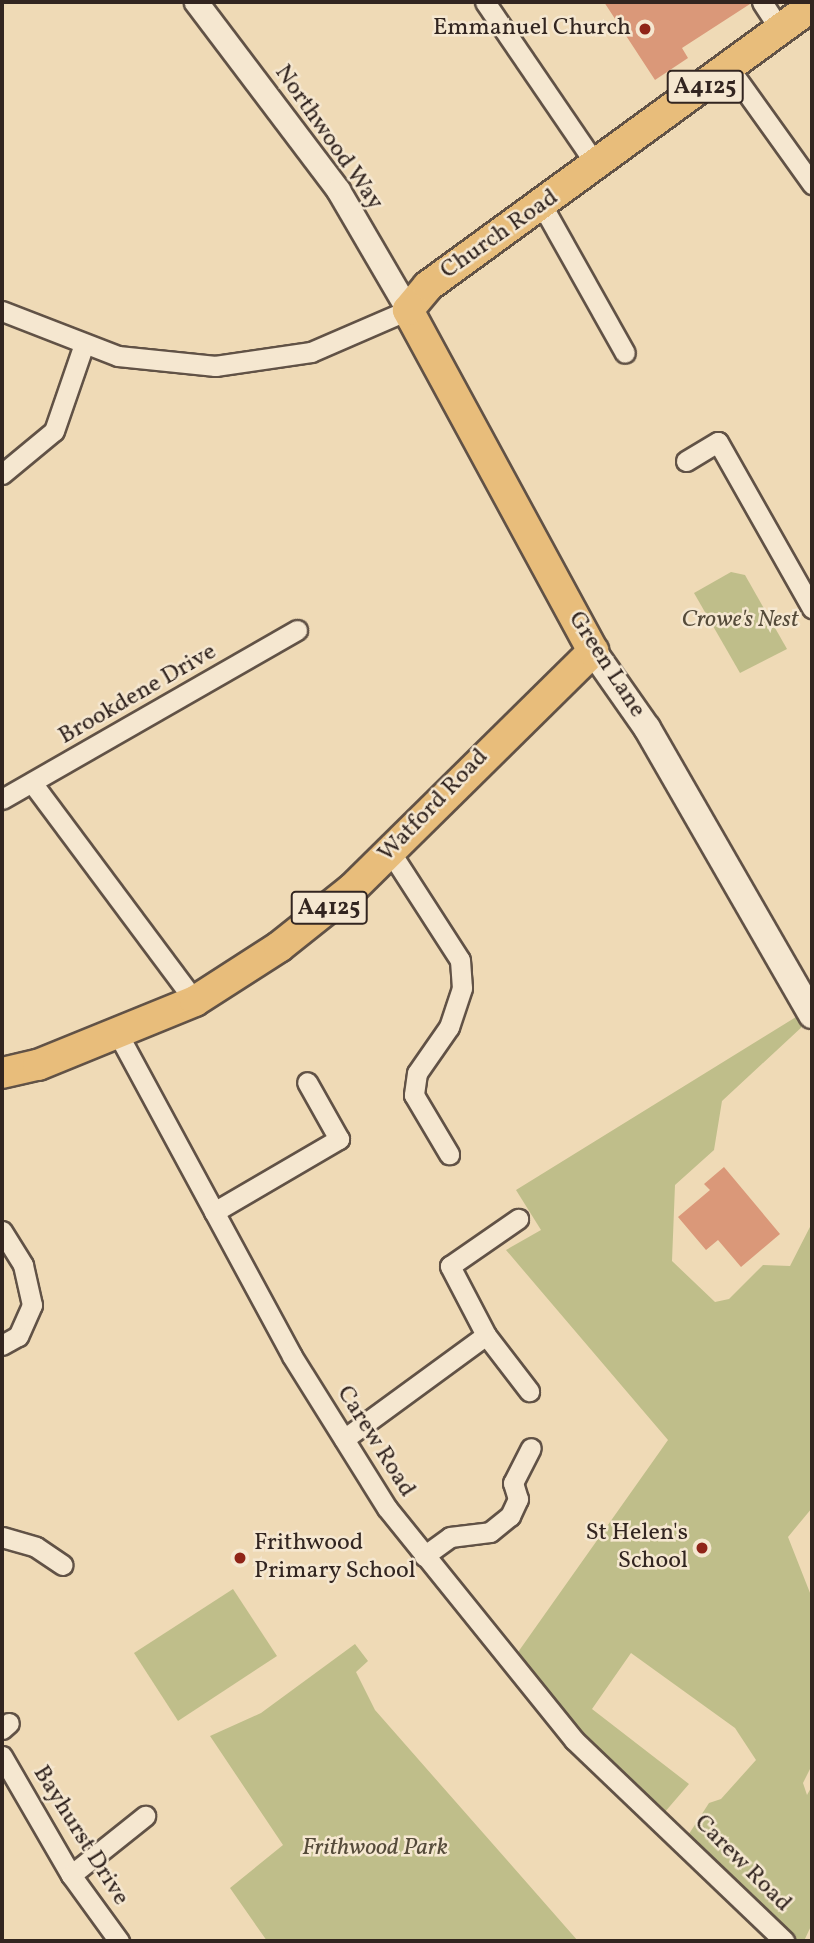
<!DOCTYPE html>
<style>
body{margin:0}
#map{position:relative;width:814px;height:1943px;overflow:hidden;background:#efdab6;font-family:Vollkorn,serif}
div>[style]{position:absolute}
.green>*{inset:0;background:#bfbe8a}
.building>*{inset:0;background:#da9879}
.roads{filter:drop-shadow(2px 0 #615246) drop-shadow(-2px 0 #615246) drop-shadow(0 2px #615246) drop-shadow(0 -2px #615246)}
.minor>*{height:19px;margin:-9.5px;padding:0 9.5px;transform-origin:9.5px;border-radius:9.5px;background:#f5e7d0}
.tertiary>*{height:23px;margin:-11.5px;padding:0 11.5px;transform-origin:11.5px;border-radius:11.5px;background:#f5e7d0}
.secondary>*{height:26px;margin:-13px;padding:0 13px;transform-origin:13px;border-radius:13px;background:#f5e7d0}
.primary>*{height:30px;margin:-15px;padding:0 15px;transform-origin:15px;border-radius:15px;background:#e8bd7b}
.dots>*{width:19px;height:19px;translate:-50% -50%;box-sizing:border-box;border:4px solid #f5e7d0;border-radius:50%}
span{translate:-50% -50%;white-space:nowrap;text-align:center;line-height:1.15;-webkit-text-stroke:5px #f5e7d0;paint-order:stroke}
.shield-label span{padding:2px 5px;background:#f5e7d0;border:2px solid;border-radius:5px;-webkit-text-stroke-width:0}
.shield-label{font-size:23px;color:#322520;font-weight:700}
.poi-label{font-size:24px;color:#322520}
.right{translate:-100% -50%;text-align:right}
.left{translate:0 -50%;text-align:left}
.street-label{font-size:24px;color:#322520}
.park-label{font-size:24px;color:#554b3a;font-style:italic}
.frame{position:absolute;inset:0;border:4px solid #322520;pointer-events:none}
</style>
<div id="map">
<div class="green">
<div style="clip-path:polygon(731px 572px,745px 575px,787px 649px,740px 673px,694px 593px)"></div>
<div style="clip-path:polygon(796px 1017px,804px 1025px,722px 1101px,714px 1150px,675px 1185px,672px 1261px,715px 1302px,729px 1299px,763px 1265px,790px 1266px,812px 1223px,812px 1508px,788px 1537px,812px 1598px,812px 1765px,803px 1783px,807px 1795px,812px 1786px,812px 1924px,804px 1941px,796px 1941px,687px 1837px,709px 1803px,721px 1799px,756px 1760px,735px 1728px,631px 1653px,592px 1709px,689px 1784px,664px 1813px,578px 1733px,516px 1655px,668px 1440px,506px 1250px,541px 1230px,516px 1190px)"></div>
<div style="clip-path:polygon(233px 1589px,277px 1656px,178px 1721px,134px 1653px)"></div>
<div style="clip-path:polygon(355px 1644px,368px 1661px,356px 1672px,375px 1710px,578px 1941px,267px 1941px,230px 1888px,283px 1845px,210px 1736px,261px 1713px)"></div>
</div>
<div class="building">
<div style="clip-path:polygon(604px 2px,750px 2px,750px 4px,682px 48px,688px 58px,655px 80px)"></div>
<div style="clip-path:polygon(724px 1167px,780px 1234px,741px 1267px,718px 1240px,706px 1250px,678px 1217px,710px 1190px,704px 1184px)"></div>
</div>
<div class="roads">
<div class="minor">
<div style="left:485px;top:2px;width:199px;rotate:55.7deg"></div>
<div style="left:762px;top:2px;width:33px;rotate:57deg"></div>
<div style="left:729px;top:68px;width:143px;rotate:54.4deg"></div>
<div style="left:543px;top:207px;width:167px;rotate:60.7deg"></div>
<div style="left:2px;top:311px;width:124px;rotate:21.2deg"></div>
<div style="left:118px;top:356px;width:98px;rotate:5.9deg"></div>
<div style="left:215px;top:366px;width:97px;rotate:-8.3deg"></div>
<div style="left:311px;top:352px;width:106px;rotate:-23.4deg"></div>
<div style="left:686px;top:461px;width:37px;rotate:-31deg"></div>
<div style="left:718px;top:442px;width:191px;rotate:60.5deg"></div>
<div style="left:2px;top:474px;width:67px;rotate:-39.6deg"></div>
<div style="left:54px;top:431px;width:89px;rotate:-71deg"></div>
<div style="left:33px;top:784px;width:271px;rotate:53.3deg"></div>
<div style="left:2px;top:799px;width:340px;rotate:-29.8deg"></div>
<div style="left:391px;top:853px;width:127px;rotate:57.2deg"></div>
<div style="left:460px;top:960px;width:28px;rotate:86deg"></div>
<div style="left:462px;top:988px;width:41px;rotate:108.4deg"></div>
<div style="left:449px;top:1027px;width:56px;rotate:124.8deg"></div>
<div style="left:417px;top:1073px;width:22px;rotate:98deg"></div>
<div style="left:414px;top:1095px;width:69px;rotate:59.3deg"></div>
<div style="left:118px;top:1034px;width:366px;rotate:61.6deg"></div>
<div style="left:292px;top:1356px;width:179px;rotate:58deg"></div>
<div style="left:387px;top:1508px;width:298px;rotate:51.1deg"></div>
<div style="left:574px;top:1740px;width:291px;rotate:43.7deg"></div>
<div style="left:214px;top:1212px;width:145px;rotate:-30.3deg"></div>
<div style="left:339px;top:1139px;width:65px;rotate:-119.3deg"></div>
<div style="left:2px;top:1231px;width:40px;rotate:58deg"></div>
<div style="left:23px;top:1265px;width:41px;rotate:77.3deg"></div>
<div style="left:32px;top:1305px;width:34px;rotate:114deg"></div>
<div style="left:18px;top:1336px;width:18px;rotate:151deg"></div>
<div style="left:486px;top:1335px;width:71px;rotate:52.5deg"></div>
<div style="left:344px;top:1439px;width:176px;rotate:-36.2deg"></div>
<div style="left:486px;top:1335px;width:78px;rotate:-117.6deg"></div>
<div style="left:450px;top:1266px;width:83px;rotate:-34.7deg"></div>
<div style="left:2px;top:1537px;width:35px;rotate:16deg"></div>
<div style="left:36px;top:1547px;width:32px;rotate:34deg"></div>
<div style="left:424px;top:1556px;width:32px;rotate:-36deg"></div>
<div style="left:450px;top:1537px;width:40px;rotate:-7.1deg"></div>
<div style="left:490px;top:1532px;width:26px;rotate:-39deg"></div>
<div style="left:510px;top:1516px;width:19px;rotate:-65deg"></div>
<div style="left:518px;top:1499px;width:17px;rotate:-107deg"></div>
<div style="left:513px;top:1483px;width:39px;rotate:-63deg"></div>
<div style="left:2px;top:1729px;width:9px;rotate:-41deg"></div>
<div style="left:2px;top:1756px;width:138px;rotate:59.9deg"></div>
<div style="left:71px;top:1875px;width:82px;rotate:54deg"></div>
<div style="left:71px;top:1875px;width:95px;rotate:-38.6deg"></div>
</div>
<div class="tertiary">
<div style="left:196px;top:2px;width:236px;rotate:52.9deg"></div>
<div style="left:338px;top:190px;width:139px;rotate:59.7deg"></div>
</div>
<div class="secondary">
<div style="left:593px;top:651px;width:94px;rotate:55deg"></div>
<div style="left:647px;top:728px;width:331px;rotate:60.1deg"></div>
</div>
<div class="primary">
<div style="left:2px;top:1073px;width:37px;rotate:-13deg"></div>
<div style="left:38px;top:1065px;width:170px;rotate:-22.2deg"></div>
<div style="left:195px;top:1001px;width:100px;rotate:-32.7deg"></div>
<div style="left:279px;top:947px;width:93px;rotate:-38.5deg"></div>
<div style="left:352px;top:889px;width:339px;rotate:-44.6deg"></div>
<div style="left:593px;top:651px;width:388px;rotate:-118.5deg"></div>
<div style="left:408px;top:310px;width:31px;rotate:-50deg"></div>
<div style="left:428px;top:286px;width:475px;rotate:-36.1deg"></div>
</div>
</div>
<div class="dots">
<div style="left:645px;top:29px;background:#8f2418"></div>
<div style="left:702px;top:1548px;background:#8f2418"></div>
<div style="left:240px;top:1558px;background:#8f2418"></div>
</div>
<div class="shield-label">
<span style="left:705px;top:87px">A4125</span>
<span style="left:329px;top:908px">A4125</span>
</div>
<div class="poi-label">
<span class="right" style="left:631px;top:29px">Emmanuel Church</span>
<span class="right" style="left:688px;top:1548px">St Helen's<br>School</span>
<span class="left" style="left:254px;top:1558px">Frithwood<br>Primary School</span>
</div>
<div class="street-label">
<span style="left:328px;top:138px;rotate:55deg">Northwood Way</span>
<span style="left:500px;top:235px;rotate:-35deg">Church Road</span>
<span style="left:606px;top:665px;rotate:57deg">Green Lane</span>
<span style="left:138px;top:695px;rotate:-30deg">Brookdene Drive</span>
<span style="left:434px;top:806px;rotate:-46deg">Watford Road</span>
<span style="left:375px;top:1442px;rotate:58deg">Carew Road</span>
<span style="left:80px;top:1836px;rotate:58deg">Bayhurst Drive</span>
<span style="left:742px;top:1864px;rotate:45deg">Carew Road</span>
</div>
<div class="park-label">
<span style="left:740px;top:621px">Crowe's Nest</span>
<span style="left:375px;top:1849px">Frithwood Park</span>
</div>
<div class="frame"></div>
</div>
